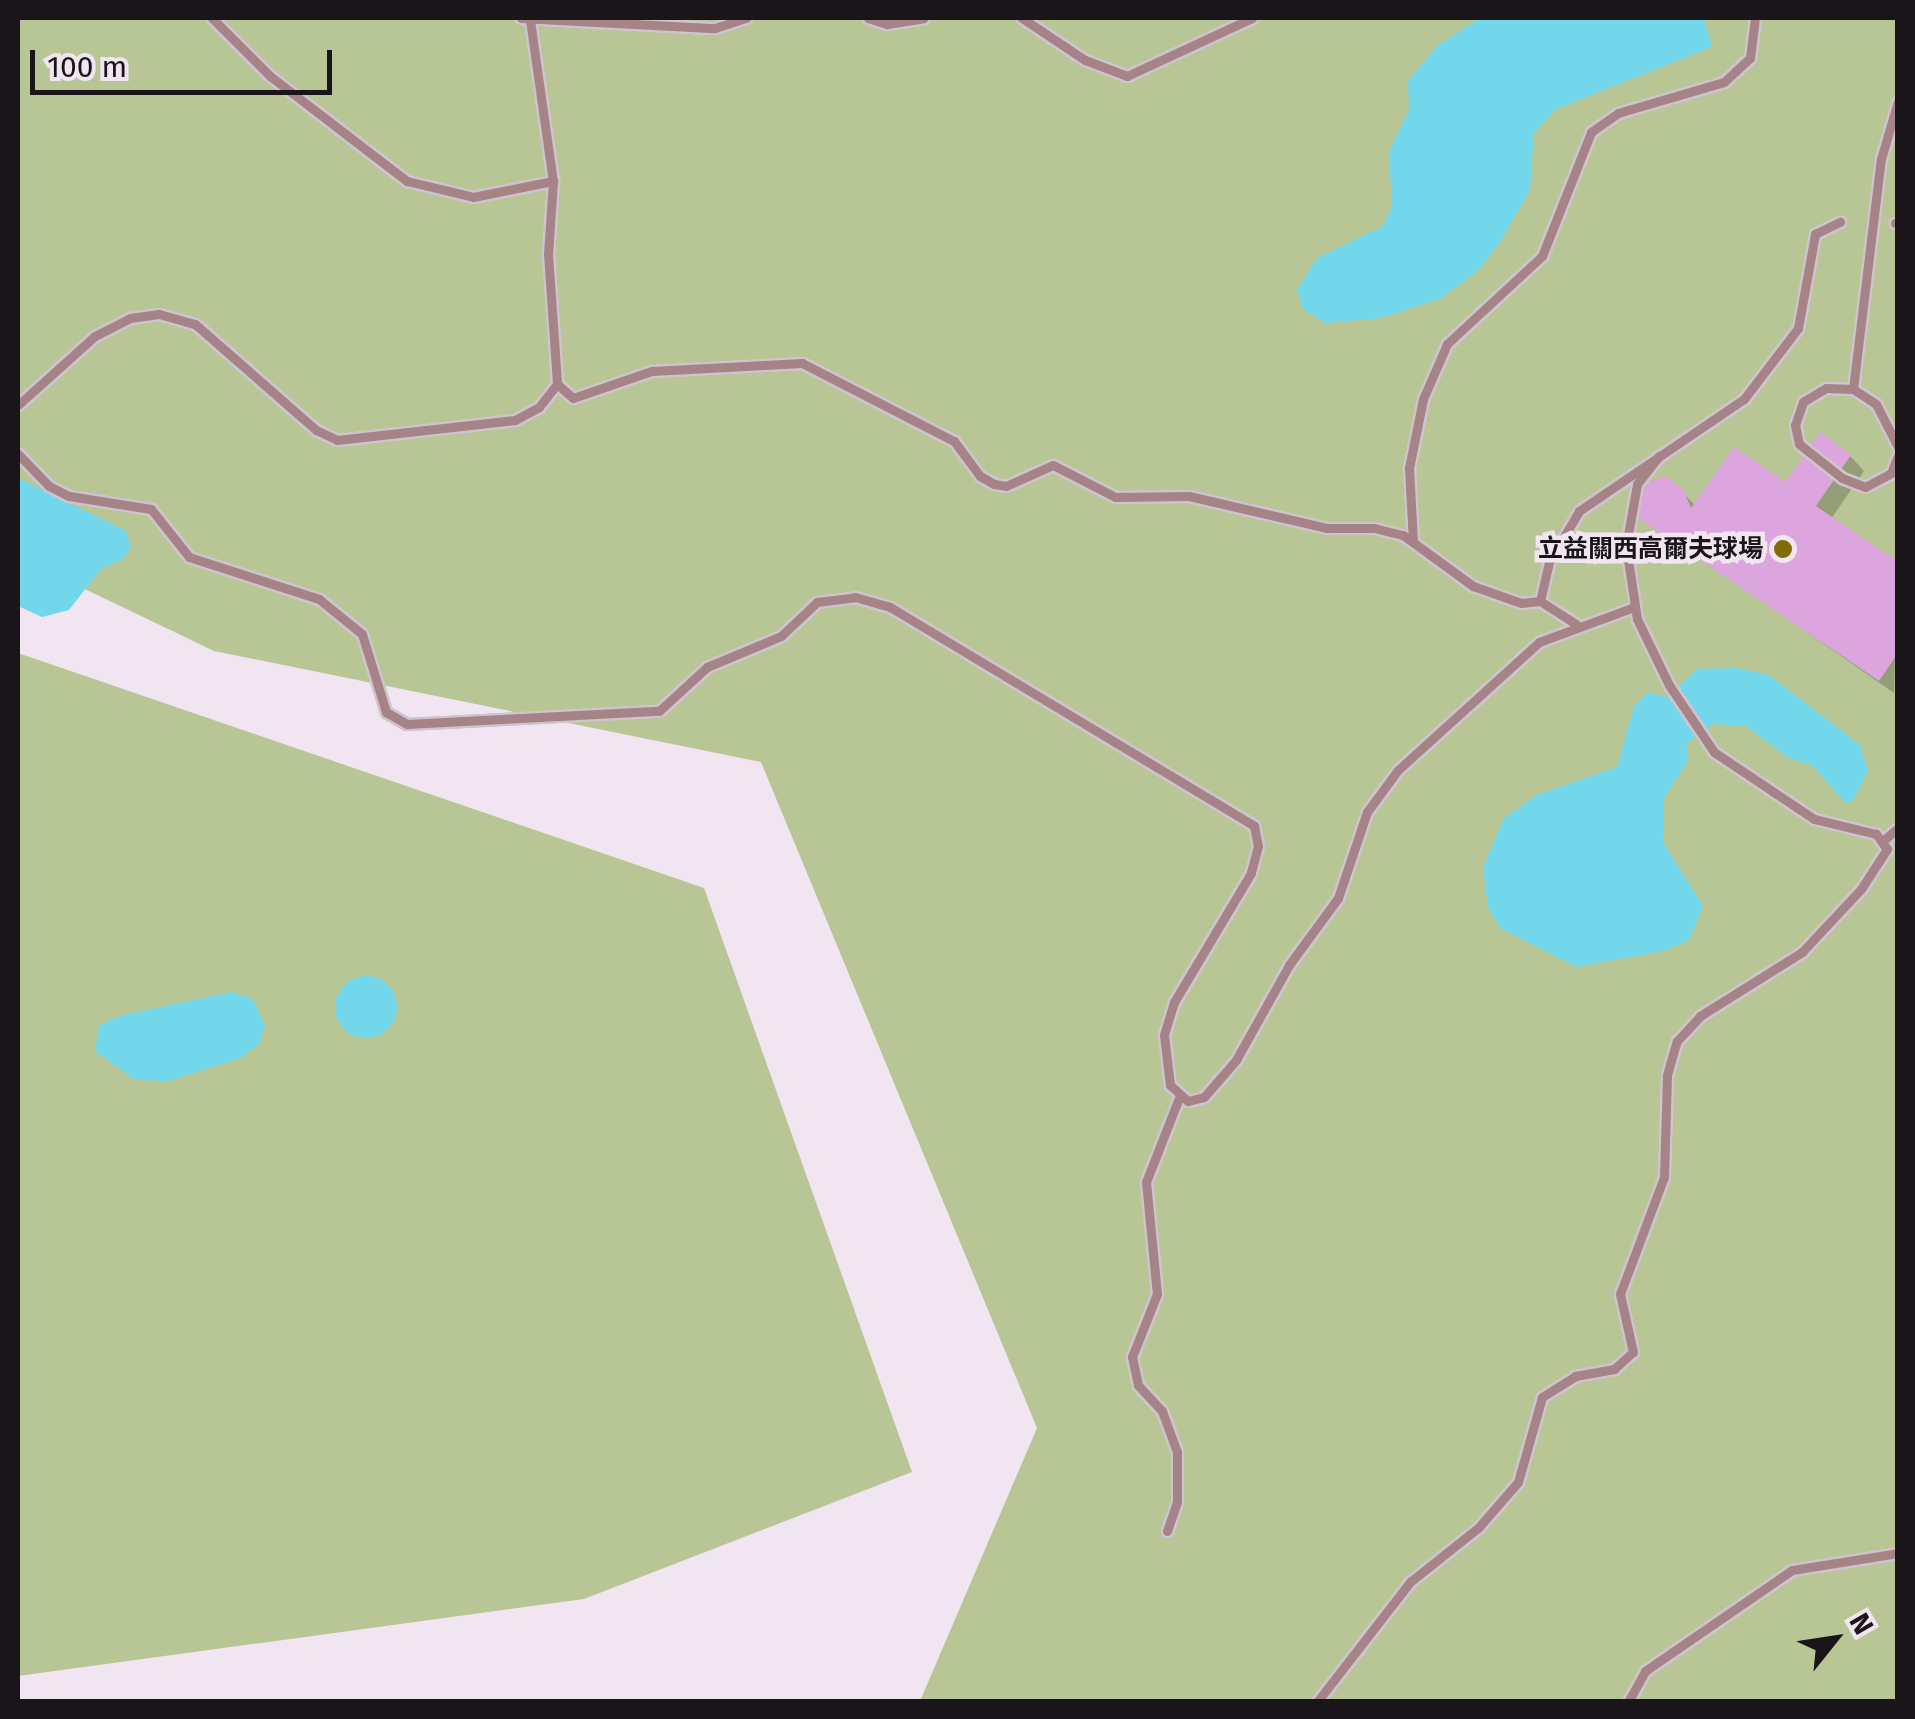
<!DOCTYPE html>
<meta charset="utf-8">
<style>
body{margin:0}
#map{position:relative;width:1915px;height:1719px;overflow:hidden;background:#f1e5f1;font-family:"Fira Sans","Noto Sans TC",sans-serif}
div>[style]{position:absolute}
.green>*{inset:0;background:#b8c595}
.water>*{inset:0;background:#73d7ec}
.round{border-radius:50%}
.shadow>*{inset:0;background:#0003}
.building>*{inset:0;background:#dca5dd}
.roads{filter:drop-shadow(2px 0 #cec4ce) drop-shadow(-2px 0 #cec4ce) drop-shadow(0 2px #cec4ce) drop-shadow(0 -2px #cec4ce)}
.service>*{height:9px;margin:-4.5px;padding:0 4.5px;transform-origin:4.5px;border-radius:4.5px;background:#a68387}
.dots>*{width:28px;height:28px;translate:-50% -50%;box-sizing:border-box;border:5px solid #f1e5f1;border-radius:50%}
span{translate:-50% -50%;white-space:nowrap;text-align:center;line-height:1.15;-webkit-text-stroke:9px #f1e5f1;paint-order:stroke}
.poi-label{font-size:25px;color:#191519;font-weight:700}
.right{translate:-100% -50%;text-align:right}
.frame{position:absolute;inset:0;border:20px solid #191519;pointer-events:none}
.north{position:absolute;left:1785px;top:1589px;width:100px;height:100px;-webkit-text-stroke:8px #f1e5f1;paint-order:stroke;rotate:60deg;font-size:28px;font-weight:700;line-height:40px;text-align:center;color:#191519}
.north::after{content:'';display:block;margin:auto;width:35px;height:45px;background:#191519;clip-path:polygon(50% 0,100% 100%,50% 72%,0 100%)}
.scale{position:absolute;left:30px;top:50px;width:302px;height:45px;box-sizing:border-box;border:5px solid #191519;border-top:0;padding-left:12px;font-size:30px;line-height:35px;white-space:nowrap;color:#191519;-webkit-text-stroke:8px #f1e5f1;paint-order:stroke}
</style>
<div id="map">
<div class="green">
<div style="clip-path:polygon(18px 18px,1897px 18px,1897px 1701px,920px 1701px,1037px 1428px,761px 762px,214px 651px,18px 557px)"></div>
<div style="clip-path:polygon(18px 653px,704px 888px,912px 1472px,584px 1599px,18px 1676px)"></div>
</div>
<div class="water">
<div style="clip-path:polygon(1480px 18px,1704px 18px,1712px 47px,1556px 109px,1534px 133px,1530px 190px,1500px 242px,1478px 271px,1441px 298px,1382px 318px,1325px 323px,1303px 309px,1297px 290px,1317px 258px,1383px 226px,1392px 206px,1389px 150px,1409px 110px,1408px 81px,1438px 45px)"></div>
<div style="clip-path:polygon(18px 478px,126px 531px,131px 547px,123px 559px,101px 569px,69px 610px,42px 617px,18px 606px)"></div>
<div style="clip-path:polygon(1737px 668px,1769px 675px,1860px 745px,1868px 771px,1854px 798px,1846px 804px,1813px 766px,1787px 757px,1746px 726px,1713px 724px,1687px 743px,1687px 762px,1663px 800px,1664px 844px,1703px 906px,1689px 940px,1664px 951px,1576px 967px,1500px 928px,1488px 908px,1483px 867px,1504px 818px,1537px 795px,1617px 767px,1634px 705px,1649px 692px,1667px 697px,1697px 669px)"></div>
<div class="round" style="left:335px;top:976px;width:62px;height:62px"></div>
<div style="clip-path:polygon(231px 992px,253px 999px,265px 1026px,259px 1044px,240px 1058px,169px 1081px,135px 1080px,95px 1051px,99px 1025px,123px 1015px)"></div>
</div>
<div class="shadow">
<div style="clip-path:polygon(1850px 456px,1864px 471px,1831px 519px,1898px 565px,1894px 693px,1643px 518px,1681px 491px,1696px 506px,1786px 486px)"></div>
</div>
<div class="building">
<div style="clip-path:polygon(1820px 432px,1851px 455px,1816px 506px,1898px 562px,1898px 653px,1879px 681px,1641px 520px,1637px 500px,1649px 482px,1665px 476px,1683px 489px,1691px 508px,1734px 447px,1785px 482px)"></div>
</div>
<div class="roads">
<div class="service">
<div style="left:212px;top:18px;width:82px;rotate:45deg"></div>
<div style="left:270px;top:76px;width:173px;rotate:37.5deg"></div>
<div style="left:407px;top:181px;width:68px;rotate:13.6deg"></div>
<div style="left:473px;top:197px;width:82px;rotate:-11.3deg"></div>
<div style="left:553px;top:181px;width:73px;rotate:93.9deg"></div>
<div style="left:548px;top:254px;width:130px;rotate:86deg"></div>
<div style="left:557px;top:384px;width:21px;rotate:41deg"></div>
<div style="left:573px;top:398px;width:83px;rotate:-18.9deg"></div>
<div style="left:652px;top:371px;width:150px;rotate:-3.1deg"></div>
<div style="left:802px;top:363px;width:171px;rotate:27.2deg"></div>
<div style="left:954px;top:441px;width:44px;rotate:53.4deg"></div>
<div style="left:980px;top:476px;width:16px;rotate:30deg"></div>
<div style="left:994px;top:484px;width:12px;rotate:9deg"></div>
<div style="left:1006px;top:486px;width:51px;rotate:-24.1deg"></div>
<div style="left:1053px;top:465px;width:70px;rotate:27.3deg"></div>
<div style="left:1115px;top:497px;width:74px;rotate:-0.8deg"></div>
<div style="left:1189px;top:496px;width:142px;rotate:13.1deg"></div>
<div style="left:1327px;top:528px;width:47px"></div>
<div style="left:1374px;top:528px;width:30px;rotate:14deg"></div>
<div style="left:1403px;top:535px;width:87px;rotate:36.1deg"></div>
<div style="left:1473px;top:586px;width:51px;rotate:19.5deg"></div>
<div style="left:1521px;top:603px;width:19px;rotate:-6deg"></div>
<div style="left:1540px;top:601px;width:40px;rotate:-77deg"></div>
<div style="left:1549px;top:562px;width:59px;rotate:-59.5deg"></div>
<div style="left:1579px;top:511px;width:199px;rotate:-34.2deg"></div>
<div style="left:1744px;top:399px;width:89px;rotate:-52.7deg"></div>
<div style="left:1798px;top:328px;width:96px;rotate:-79.7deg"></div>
<div style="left:1815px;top:234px;width:28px;rotate:-26deg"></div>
<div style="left:521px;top:18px;width:194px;rotate:3deg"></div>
<div style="left:715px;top:28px;width:33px;rotate:-18deg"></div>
<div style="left:868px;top:18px;width:20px;rotate:18deg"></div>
<div style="left:887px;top:24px;width:37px;rotate:-9deg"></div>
<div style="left:1022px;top:18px;width:76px;rotate:33.7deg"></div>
<div style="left:1085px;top:60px;width:45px;rotate:20.9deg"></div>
<div style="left:1127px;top:76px;width:138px;rotate:-24.9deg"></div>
<div style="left:530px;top:20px;width:163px;rotate:81.9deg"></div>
<div style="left:1895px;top:223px;width:3px"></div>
<div style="left:1853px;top:389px;width:232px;rotate:-83.1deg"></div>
<div style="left:1881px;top:159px;width:60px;rotate:-73.7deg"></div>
<div style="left:18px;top:405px;width:103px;rotate:-41.9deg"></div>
<div style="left:95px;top:336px;width:39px;rotate:-27deg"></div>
<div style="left:130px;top:318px;width:29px;rotate:-8deg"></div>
<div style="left:159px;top:314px;width:37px;rotate:16deg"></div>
<div style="left:195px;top:324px;width:161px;rotate:41.2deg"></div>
<div style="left:316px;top:430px;width:23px;rotate:25deg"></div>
<div style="left:337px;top:440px;width:179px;rotate:-6.4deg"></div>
<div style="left:515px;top:420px;width:27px;rotate:-28deg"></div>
<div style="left:539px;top:407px;width:29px;rotate:-52deg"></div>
<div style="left:1898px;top:447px;width:48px;rotate:-117.1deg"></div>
<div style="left:1876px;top:404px;width:27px;rotate:-147deg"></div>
<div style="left:1853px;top:389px;width:27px;rotate:-178deg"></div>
<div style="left:1826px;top:388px;width:27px;rotate:149deg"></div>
<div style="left:1803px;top:402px;width:24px;rotate:109deg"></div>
<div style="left:1795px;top:425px;width:19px;rotate:78deg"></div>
<div style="left:1799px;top:444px;width:55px;rotate:38.3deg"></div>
<div style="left:1842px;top:478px;width:25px;rotate:21deg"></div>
<div style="left:1865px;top:487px;width:30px;rotate:-28deg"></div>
<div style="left:1891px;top:473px;width:18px;rotate:-68deg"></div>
<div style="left:18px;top:454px;width:45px;rotate:45.9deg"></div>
<div style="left:49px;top:486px;width:22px;rotate:27deg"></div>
<div style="left:69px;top:496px;width:83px;rotate:9deg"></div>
<div style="left:151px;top:509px;width:61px;rotate:51.6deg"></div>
<div style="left:189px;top:557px;width:137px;rotate:17.9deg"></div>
<div style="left:319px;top:599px;width:55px;rotate:39.1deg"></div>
<div style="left:362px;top:634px;width:82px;rotate:72.9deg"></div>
<div style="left:386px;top:712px;width:24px;rotate:30deg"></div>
<div style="left:407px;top:724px;width:252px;rotate:-3deg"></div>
<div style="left:659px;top:711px;width:65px;rotate:-42.5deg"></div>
<div style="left:707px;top:667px;width:80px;rotate:-22.7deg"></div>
<div style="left:781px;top:636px;width:50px;rotate:-43.4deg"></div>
<div style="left:817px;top:602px;width:38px;rotate:-7deg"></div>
<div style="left:855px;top:597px;width:36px;rotate:16deg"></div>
<div style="left:890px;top:607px;width:425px;rotate:31deg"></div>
<div style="left:1254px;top:826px;width:20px;rotate:79deg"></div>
<div style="left:1258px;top:846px;width:28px;rotate:105deg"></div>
<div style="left:1251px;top:873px;width:150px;rotate:120.8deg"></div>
<div style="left:1174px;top:1002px;width:34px;rotate:107deg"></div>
<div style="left:1164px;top:1035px;width:50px;rotate:83.2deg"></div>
<div style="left:1170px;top:1085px;width:24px;rotate:42deg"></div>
<div style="left:1188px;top:1101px;width:16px;rotate:-14deg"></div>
<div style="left:1204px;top:1097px;width:49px;rotate:-49.1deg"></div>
<div style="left:1236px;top:1060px;width:109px;rotate:-60.8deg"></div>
<div style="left:1289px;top:965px;width:83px;rotate:-53.8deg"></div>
<div style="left:1338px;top:898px;width:91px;rotate:-71.4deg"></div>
<div style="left:1367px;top:812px;width:52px;rotate:-53.6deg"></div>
<div style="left:1398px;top:770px;width:190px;rotate:-42.2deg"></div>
<div style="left:1539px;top:642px;width:101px;rotate:-20.2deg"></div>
<div style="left:1413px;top:542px;width:74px;rotate:-93.1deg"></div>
<div style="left:1409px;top:468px;width:70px;rotate:-78.5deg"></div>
<div style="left:1423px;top:399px;width:60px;rotate:-66.4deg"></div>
<div style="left:1447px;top:344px;width:129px;rotate:-42.8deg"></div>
<div style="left:1542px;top:256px;width:133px;rotate:-68.4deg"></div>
<div style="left:1591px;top:132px;width:33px;rotate:-35deg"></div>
<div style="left:1618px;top:113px;width:110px;rotate:-16.3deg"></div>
<div style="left:1724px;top:82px;width:35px;rotate:-43deg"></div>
<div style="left:1750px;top:58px;width:40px;rotate:-82.9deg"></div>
<div style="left:1540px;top:601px;width:43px;rotate:32.6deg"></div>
<div style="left:1884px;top:840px;width:18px;rotate:-41deg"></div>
<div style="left:1167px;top:1531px;width:31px;rotate:-71deg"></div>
<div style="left:1177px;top:1502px;width:50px;rotate:-90deg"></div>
<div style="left:1177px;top:1452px;width:44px;rotate:-110.1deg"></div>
<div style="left:1162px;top:1411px;width:35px;rotate:-133deg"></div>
<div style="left:1138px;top:1385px;width:29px;rotate:-102deg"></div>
<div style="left:1132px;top:1357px;width:68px;rotate:-68.4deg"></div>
<div style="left:1157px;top:1294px;width:113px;rotate:-95.6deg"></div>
<div style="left:1146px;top:1182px;width:90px;rotate:-68.6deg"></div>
<div style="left:1317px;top:1702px;width:152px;rotate:-52.2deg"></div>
<div style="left:1410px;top:1582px;width:87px;rotate:-38.5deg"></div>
<div style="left:1478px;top:1528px;width:61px;rotate:-49deg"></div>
<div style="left:1518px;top:1482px;width:88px;rotate:-74.2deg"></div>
<div style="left:1542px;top:1397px;width:39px;rotate:-32deg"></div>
<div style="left:1575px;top:1376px;width:40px;rotate:-10deg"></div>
<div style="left:1614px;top:1369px;width:25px;rotate:-42deg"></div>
<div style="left:1633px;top:1352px;width:59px;rotate:-102.6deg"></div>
<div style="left:1620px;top:1294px;width:125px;rotate:-69.4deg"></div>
<div style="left:1664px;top:1177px;width:102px;rotate:-88.3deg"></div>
<div style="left:1667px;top:1075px;width:35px;rotate:-74deg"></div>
<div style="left:1677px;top:1041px;width:34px;rotate:-47deg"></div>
<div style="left:1700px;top:1016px;width:120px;rotate:-32.1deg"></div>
<div style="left:1802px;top:952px;width:86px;rotate:-46.9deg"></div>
<div style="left:1861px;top:889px;width:48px;rotate:-57deg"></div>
<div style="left:1887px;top:849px;width:19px;rotate:-126deg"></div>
<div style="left:1876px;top:834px;width:64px;rotate:-166.4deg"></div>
<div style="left:1814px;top:819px;width:120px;rotate:-146.2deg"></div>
<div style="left:1714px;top:752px;width:81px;rotate:-123.9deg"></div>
<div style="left:1669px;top:685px;width:73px;rotate:-115.9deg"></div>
<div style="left:1637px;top:619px;width:74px;rotate:-98.6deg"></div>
<div style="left:1626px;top:546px;width:63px;rotate:-79.9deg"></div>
<div style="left:1637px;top:484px;width:36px;rotate:-52deg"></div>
<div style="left:1628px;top:1702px;width:35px;rotate:-61deg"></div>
<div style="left:1645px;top:1671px;width:178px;rotate:-34.5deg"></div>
<div style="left:1792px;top:1570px;width:107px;rotate:-9.1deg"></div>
</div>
</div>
<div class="dots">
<div style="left:1783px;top:549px;background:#806b05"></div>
</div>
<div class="poi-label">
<span class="right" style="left:1763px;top:549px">立益關西高爾夫球場</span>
</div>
<div class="frame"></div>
<div class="north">N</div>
<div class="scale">100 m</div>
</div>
